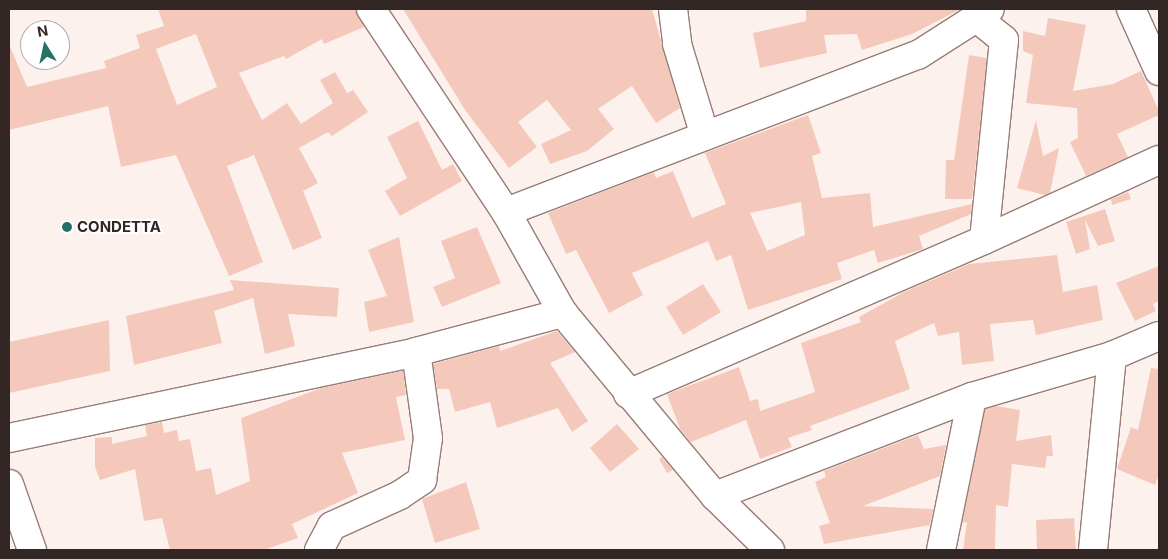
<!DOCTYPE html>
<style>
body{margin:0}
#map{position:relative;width:1168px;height:559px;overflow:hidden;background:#fdf1ee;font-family:Inter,sans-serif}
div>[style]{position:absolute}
.building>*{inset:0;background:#f4c9bc}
.roads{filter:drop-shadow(1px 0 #967d76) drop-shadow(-1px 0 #967d76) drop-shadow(0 1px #967d76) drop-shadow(0 -1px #967d76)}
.minor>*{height:28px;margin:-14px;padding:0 14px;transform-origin:14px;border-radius:14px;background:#fff}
.dots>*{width:14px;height:14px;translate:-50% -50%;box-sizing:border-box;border:2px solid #fff;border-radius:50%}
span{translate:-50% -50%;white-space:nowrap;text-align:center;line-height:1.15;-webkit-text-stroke:4px #fff;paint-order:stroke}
.poi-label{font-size:15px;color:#322724;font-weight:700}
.left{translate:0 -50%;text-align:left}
.frame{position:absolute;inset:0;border:10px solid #322724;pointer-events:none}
.north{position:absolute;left:20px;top:20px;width:50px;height:50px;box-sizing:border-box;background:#fff;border:1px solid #ada9a7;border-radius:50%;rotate:350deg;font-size:14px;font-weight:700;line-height:20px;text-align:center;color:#322724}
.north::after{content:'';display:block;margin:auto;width:18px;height:22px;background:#26706a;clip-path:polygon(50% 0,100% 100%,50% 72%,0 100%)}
</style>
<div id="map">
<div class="building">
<div style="clip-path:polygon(evenodd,158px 9px,356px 9px,364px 27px,324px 44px,322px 39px,286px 59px,284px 56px,239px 73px,262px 120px,287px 103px,301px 124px,333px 103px,320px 80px,335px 72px,347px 93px,353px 90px,368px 112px,332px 136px,328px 132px,299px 148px,318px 183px,303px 191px,322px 238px,293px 250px,254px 155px,227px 166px,263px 262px,229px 276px,176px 155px,121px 167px,108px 106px,9px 130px,9px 44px,27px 87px,106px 68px,104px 61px,140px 48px,136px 35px,164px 26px,158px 9px,196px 34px,217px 87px,177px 105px,156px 49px,196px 34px)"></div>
<div style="clip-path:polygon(403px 9px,652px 9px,680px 108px,656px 123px,632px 86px,598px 109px,614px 129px,587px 151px,550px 164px,541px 144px,571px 130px,547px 100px,518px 122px,537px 147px,509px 168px,465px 110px)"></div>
<div style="clip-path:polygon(806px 9px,961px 9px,912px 34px,862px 50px,857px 34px,824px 35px,827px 53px,760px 68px,753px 33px,806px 21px)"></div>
<div style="clip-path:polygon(1048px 18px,1086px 25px,1073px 91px,1113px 84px,1141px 71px,1159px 111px,1159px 115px,1117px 134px,1128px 157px,1086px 176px,1070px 142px,1078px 138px,1077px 108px,1026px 103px,1033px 55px,1023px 51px,1023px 31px,1045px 36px)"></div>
<div style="clip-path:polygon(969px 55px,987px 58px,972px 199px,945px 199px,946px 160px,954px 160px)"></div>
<div style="clip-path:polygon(evenodd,808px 115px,821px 153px,812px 156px,822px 198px,870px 193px,873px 227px,972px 204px,971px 214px,919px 236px,923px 249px,878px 263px,874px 250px,837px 263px,842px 279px,748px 310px,731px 255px,716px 261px,708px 241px,632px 273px,643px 295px,609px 313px,576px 250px,566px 254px,548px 213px,654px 172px,656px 178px,673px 171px,692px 218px,726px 204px,705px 153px,808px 115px,801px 202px,805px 235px,767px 251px,750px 213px,801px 202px)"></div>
<div style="clip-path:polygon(1036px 120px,1043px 156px,1059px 148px,1050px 193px,1045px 195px,1017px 188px)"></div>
<div style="clip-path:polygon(418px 121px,442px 170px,453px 164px,462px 181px,400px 216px,385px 191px,407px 178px,387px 137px)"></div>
<div style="clip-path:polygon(1128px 192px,1131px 199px,1112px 205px,1111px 199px)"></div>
<div style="clip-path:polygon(1105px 209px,1115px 241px,1098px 246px,1085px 220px,1090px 249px,1076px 254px,1066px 222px)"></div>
<div style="clip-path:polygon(477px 227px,501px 283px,442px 307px,433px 287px,455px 278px,441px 241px)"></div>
<div style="clip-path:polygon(399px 237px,414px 322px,369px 332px,364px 302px,387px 296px,368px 250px)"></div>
<div style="clip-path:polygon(1057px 255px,1063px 292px,1097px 285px,1103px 320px,1036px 335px,1033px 320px,990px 324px,994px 361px,962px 365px,959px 332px,938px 336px,934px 323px,895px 341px,910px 389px,810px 426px,812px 430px,788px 438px,792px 447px,760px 459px,746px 420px,691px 442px,680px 429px,667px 394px,739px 367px,750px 401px,758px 399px,760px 411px,815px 392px,801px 343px,861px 322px,859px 317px,904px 292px,969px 264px)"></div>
<div style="clip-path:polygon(1159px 266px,1159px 301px,1153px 304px,1156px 311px,1135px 321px,1116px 283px)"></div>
<div style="clip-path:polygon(230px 280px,339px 288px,337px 317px,288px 314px,295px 346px,265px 354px,253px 298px,214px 311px,222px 343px,134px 365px,126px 316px,234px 290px)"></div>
<div style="clip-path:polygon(703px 284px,721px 312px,683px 335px,666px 307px)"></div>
<div style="clip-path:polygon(109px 320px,110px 371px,9px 393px,9px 342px)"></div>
<div style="clip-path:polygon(557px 331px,575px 352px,550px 363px,588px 421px,572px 432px,558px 408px,497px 428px,490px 402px,455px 412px,449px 389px,437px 389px,433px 364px,499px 346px,500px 351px)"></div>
<div style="clip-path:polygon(1151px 368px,1159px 369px,1159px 474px,1155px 485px,1117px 469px,1131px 427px,1138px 430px)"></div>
<div style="clip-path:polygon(403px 371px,406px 395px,396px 397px,405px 440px,342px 453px,358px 493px,292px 524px,298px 538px,264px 550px,170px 550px,162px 518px,144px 521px,135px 469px,100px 480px,95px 467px,95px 438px,112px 437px,112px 444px,147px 436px,145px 425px,162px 422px,164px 433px,177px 430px,179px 441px,190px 439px,196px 471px,211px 468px,216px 495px,250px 481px,241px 418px,321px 388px)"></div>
<div style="clip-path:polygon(996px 406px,1020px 410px,1016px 441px,1051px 435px,1053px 456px,1047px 456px,1045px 468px,1012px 464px,1008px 507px,996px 505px,995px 550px,963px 550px,967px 522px,962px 523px,985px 409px)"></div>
<div style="clip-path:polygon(617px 424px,639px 449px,610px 472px,590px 448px)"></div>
<div style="clip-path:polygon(918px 435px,924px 449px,946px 445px,940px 476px,863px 506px,933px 509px,930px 525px,824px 544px,819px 526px,830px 523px,815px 482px,826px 477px,824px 471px)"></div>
<div style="clip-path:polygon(662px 457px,673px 470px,667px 473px,659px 459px)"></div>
<div style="clip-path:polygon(466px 482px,480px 529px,435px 543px,422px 499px)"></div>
<div style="clip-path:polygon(1074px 518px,1076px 550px,1037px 550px,1036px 520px)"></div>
</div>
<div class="roads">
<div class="minor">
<div style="left:371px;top:9px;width:244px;rotate:56.4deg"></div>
<div style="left:506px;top:212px;width:116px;rotate:60.6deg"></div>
<div style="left:563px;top:313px;width:238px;rotate:50.3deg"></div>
<div style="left:715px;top:496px;width:77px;rotate:44.5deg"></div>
<div style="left:673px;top:9px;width:35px;rotate:83deg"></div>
<div style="left:677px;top:44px;width:96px;rotate:73.1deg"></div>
<div style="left:1131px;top:9px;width:68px;rotate:65.7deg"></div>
<div style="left:506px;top:212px;width:441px;rotate:-20.9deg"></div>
<div style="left:918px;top:55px;width:85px;rotate:-32.6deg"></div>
<div style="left:984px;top:240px;width:192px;rotate:-24.6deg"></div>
<div style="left:628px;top:394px;width:388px;rotate:-23.4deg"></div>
<div style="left:984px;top:240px;width:201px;rotate:-84.3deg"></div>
<div style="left:1004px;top:40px;width:32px;rotate:-141deg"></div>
<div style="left:9px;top:438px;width:416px;rotate:-11.9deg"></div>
<div style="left:416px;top:352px;width:152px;rotate:-14.9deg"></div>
<div style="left:9px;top:484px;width:70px;rotate:70.8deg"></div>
<div style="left:715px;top:496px;width:275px;rotate:-21.1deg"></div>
<div style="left:972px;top:397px;width:146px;rotate:-16.3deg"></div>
<div style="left:1112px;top:356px;width:51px;rotate:-23.1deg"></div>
<div style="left:319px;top:550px;width:27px;rotate:-62deg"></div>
<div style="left:332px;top:526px;width:75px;rotate:-24.5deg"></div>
<div style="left:400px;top:495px;width:27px;rotate:-34deg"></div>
<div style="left:422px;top:480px;width:42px;rotate:-81.9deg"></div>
<div style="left:428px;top:438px;width:87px;rotate:-97.9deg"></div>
<div style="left:941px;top:550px;width:156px;rotate:-78.5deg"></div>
<div style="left:1093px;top:550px;width:195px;rotate:-84.4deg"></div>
</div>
</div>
<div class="dots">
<div style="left:67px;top:227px;background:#26706a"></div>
</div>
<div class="poi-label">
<span class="left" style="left:77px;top:227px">CONDETTA</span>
</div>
<div class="frame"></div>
<div class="north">N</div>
</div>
